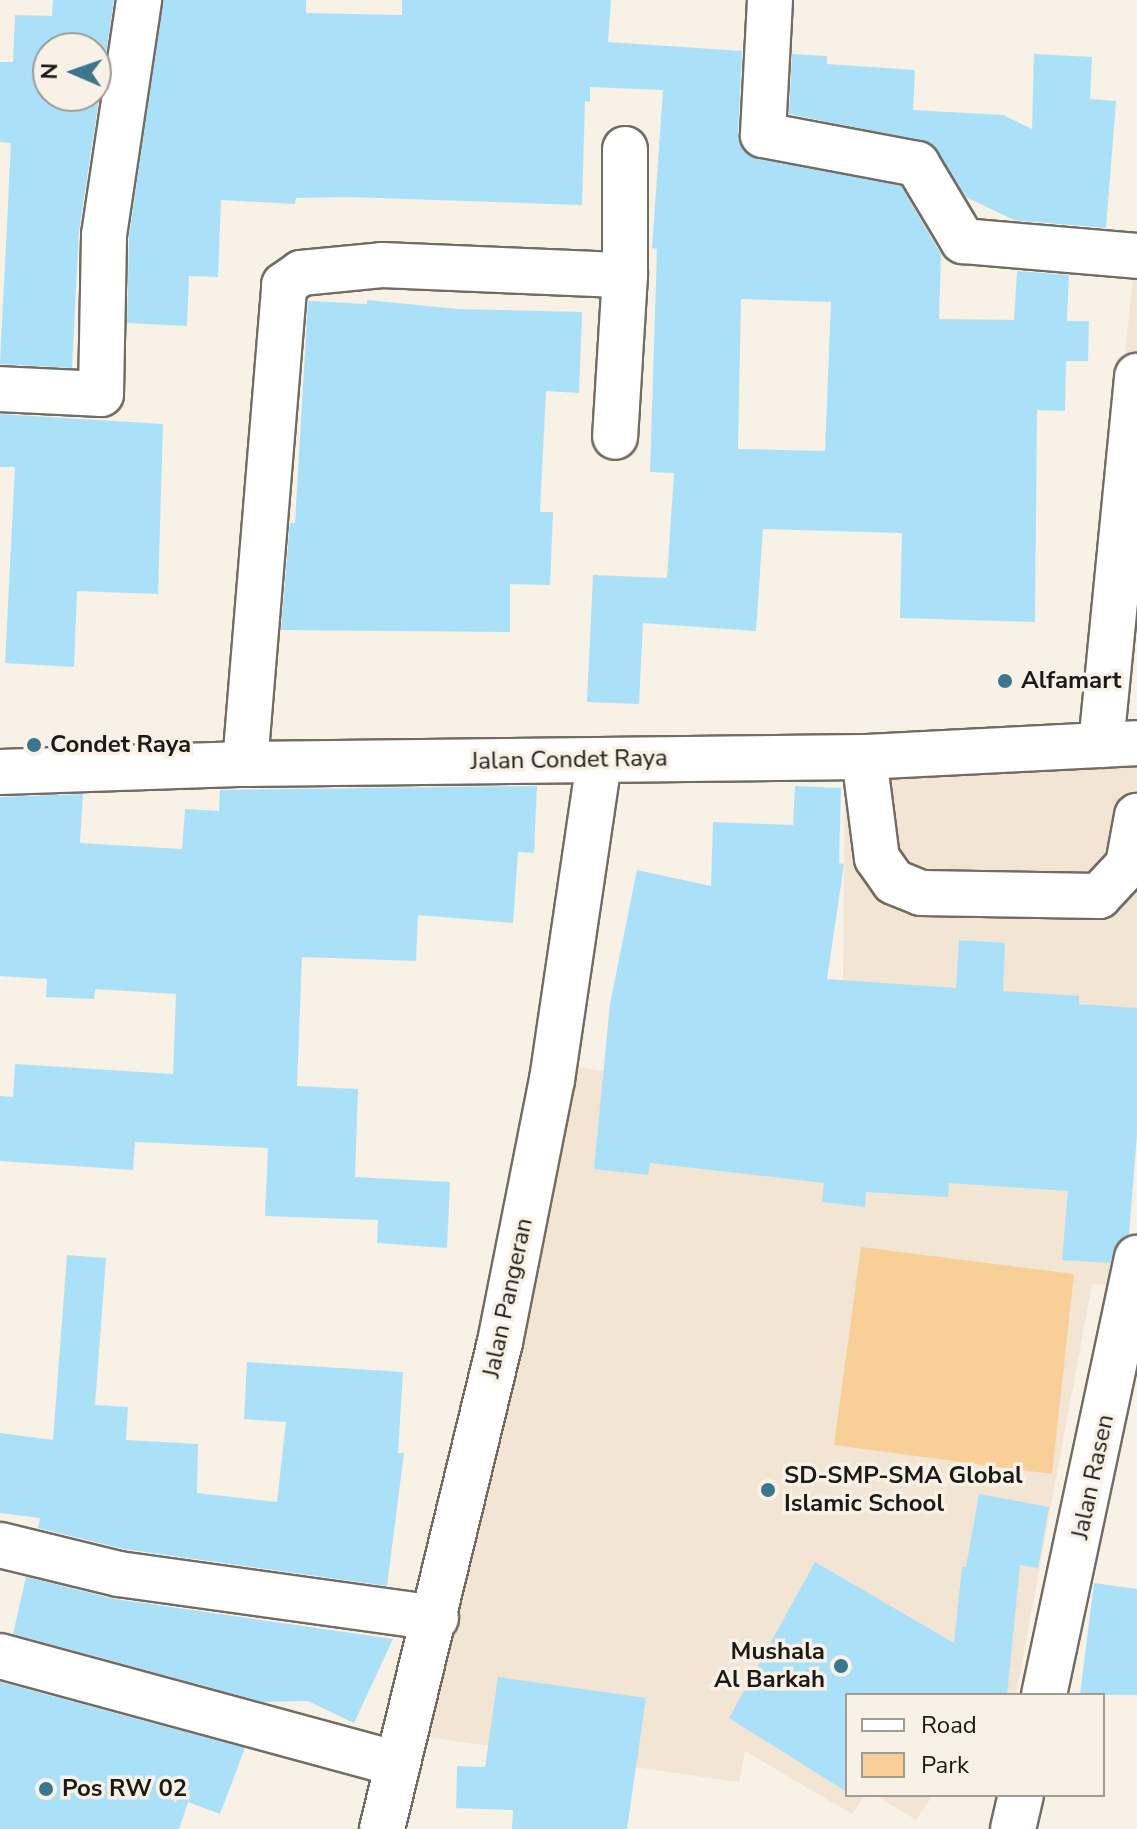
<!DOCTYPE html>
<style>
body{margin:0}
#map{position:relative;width:1137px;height:1829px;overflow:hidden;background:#f8f1e6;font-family:"Nunito Sans",sans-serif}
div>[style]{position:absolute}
.built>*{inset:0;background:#f2e5d4}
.green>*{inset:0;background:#f8cf96}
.building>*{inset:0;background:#abe1f8}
.roads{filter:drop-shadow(2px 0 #736c63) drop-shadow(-2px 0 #736c63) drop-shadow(0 2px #736c63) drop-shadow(0 -2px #736c63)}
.minor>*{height:44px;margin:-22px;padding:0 22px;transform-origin:22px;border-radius:22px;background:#fff}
.dots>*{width:22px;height:22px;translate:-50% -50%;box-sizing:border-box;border:4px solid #f8f1e6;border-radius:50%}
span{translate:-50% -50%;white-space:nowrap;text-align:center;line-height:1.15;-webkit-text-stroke:7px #f8f1e6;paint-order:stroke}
.poi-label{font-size:24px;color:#1c1a16;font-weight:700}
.left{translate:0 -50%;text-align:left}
.right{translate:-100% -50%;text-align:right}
.street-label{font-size:24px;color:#1c1a16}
.legend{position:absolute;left:845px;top:1693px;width:260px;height:104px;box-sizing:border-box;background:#f8f1e6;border:2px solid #a09b93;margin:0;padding:10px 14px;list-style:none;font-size:24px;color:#1c1a16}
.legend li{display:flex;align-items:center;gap:16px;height:40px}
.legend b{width:40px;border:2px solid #a09b93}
.north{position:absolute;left:32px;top:32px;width:80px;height:80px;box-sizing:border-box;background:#f8f1e6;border:2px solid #a09b93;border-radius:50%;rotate:272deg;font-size:22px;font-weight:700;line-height:32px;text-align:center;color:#1c1a16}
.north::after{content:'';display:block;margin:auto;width:28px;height:36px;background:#3a768e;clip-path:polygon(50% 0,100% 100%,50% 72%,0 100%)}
</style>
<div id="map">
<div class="built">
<div style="clip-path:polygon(1137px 240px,1137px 421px,1122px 384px)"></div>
<div style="clip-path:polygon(845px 766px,1137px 766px,1137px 1131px,1124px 1286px,1092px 1284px,1016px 1695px,847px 1695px,847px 1795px,865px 1795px,852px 1814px,745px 1751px,739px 1782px,427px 1737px,574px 1066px,725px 1092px,843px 984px)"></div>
<div style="clip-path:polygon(875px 1795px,933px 1795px,916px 1820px)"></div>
</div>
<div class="green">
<div style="clip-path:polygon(861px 1247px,1074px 1274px,1052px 1474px,834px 1445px)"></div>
</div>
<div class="building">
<div style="clip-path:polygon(evenodd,53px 0,114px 0,79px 231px,72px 368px,0 364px,11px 143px,0 142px,0 62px,13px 62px,15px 15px,52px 16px,53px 0,48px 48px,96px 48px,96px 96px,48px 96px,48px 48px)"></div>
<div style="clip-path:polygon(evenodd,163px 0,306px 0,306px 13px,402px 15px,402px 0,611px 0,608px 42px,742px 51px,738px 134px,748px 155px,901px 186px,941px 254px,939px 319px,1014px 320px,1017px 271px,1069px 275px,1067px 321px,1089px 321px,1088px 361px,1066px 361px,1065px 411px,1037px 410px,1035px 622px,900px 618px,902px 533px,763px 529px,756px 631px,643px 623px,639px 704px,587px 702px,593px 575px,667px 578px,674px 473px,650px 472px,657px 249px,652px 248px,663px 90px,590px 87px,590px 102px,585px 101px,582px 205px,348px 197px,296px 198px,295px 204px,221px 200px,218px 277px,189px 276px,187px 326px,127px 323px,129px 237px,163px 0,741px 299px,831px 302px,825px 451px,738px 449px,741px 299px)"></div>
<div style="clip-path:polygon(792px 54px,827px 56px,827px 64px,915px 70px,913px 110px,1003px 115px,1032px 129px,1034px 54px,1092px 57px,1090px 99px,1116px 101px,1106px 228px,1014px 220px,966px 197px,931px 143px,789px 114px)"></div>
<div style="clip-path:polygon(367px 300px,458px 309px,582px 312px,579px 393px,546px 391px,540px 512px,553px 512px,550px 585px,510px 584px,510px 632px,281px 630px,290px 523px,295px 523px,308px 301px,367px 304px)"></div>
<div style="clip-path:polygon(0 414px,163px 424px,158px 594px,77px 591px,74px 667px,5px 663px,15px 467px,0 467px)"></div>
<div style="clip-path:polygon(537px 786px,534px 853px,518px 852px,513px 923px,418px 915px,416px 961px,302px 957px,297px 1086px,358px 1089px,355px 1177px,450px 1182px,447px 1248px,377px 1243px,378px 1220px,265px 1216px,268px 1148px,135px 1142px,133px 1170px,0 1161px,0 1096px,13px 1097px,15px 1064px,173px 1074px,176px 994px,95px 989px,94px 999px,46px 997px,47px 979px,0 976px,0 797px,83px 794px,80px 843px,182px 849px,185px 809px,219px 811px,220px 790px)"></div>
<div style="clip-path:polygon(795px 786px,841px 788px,839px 863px,844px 864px,827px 979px,956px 988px,959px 940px,1005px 943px,1003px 991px,1079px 996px,1079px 1004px,1137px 1008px,1137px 1134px,1129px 1234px,1118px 1242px,1110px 1263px,1062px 1260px,1068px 1191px,949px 1183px,948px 1197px,866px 1192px,865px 1207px,822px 1202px,824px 1183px,650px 1163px,648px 1175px,594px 1169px,610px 1004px,637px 870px,711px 886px,713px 822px,793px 825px)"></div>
<div style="clip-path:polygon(67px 1255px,106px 1258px,95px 1405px,128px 1407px,126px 1440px,198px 1444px,197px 1493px,277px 1502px,286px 1422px,244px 1419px,247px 1362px,403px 1372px,398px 1453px,404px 1453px,387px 1586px,124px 1549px,38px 1528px,40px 1518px,0 1513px,0 1433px,53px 1440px)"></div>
<div style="clip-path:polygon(979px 1494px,1049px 1507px,1038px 1568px,1020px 1565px,1007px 1695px,847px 1695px,847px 1792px,729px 1718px,815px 1562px,954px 1643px,962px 1567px,966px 1567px)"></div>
<div style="clip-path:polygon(26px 1577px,115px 1599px,393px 1639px,354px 1723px,308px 1701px,263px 1702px,13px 1634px)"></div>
<div style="clip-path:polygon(1094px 1583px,1137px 1589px,1137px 1695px,1080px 1695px)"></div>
<div style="clip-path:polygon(498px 1677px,646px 1698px,627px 1829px,512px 1829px,513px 1810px,456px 1808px,457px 1766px,485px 1767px)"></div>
<div style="clip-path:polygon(0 1682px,245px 1748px,220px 1814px,188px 1802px,179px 1829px,0 1829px)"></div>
</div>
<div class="roads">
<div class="minor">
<div style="left:770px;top:0;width:135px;rotate:93deg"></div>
<div style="left:763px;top:135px;width:157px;rotate:10.7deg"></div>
<div style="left:917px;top:164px;width:90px;rotate:59.1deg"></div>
<div style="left:963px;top:241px;width:175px;rotate:4.9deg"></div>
<div style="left:625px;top:149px;width:126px;rotate:90deg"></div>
<div style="left:0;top:389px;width:101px;rotate:2.8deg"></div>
<div style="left:101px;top:394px;width:159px;rotate:-88.9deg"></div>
<div style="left:104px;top:235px;width:238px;rotate:-81.5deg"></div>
<div style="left:1101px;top:745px;width:371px;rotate:-84.4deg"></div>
<div style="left:864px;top:757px;width:102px;rotate:82.7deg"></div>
<div style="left:877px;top:858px;width:29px;rotate:55deg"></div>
<div style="left:894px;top:882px;width:29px;rotate:22deg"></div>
<div style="left:921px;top:893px;width:178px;rotate:1deg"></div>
<div style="left:1099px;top:896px;width:42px;rotate:-46.9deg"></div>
<div style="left:1128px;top:865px;width:50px;rotate:-79.6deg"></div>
<div style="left:245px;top:764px;width:481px;rotate:-85.3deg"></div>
<div style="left:284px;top:285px;width:21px;rotate:-35deg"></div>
<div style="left:301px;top:273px;width:81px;rotate:-5.6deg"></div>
<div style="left:382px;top:265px;width:243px;rotate:2.4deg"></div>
<div style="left:625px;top:275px;width:162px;rotate:93.5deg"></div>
<div style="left:0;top:772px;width:245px;rotate:-1.9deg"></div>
<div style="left:245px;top:764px;width:619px;rotate:-0.65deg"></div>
<div style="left:864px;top:757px;width:273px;rotate:-2.9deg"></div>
<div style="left:0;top:1545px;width:122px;rotate:13.7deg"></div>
<div style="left:119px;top:1574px;width:320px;rotate:7.9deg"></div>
<div style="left:0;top:1656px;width:412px;rotate:15.2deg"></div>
<div style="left:1044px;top:1695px;width:447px;rotate:-78deg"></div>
<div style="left:382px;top:1829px;width:501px;rotate:-76.38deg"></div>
<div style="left:500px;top:1342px;width:267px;rotate:-78.8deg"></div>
<div style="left:552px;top:1080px;width:323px;rotate:-81.6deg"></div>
<div style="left:1013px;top:1829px;width:35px;rotate:-77deg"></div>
</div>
</div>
<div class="dots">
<div style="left:1005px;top:681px;background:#3a768e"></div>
<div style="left:34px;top:745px;background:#3a768e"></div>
<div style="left:768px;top:1490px;background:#3a768e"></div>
<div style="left:841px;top:1666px;background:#3a768e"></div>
<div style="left:46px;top:1789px;background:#3a768e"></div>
</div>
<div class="poi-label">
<span class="left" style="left:1021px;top:681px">Alfamart</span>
<span class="left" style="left:50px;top:745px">Condet Raya</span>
<span class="left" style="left:784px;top:1490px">SD-SMP-SMA Global<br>Islamic School</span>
<span class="right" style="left:825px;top:1666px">Mushala<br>Al Barkah</span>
<span class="left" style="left:62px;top:1789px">Pos RW 02</span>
</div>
<div class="street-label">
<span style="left:569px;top:760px;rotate:-1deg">Jalan Condet Raya</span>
<span style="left:508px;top:1298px;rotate:-78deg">Jalan Pangeran</span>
<span style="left:1093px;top:1477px;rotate:-78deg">Jalan Rasen</span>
</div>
<ul class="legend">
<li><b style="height:10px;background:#fff"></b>Road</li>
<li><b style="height:22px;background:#f8cf96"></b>Park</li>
</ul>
<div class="north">N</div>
</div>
